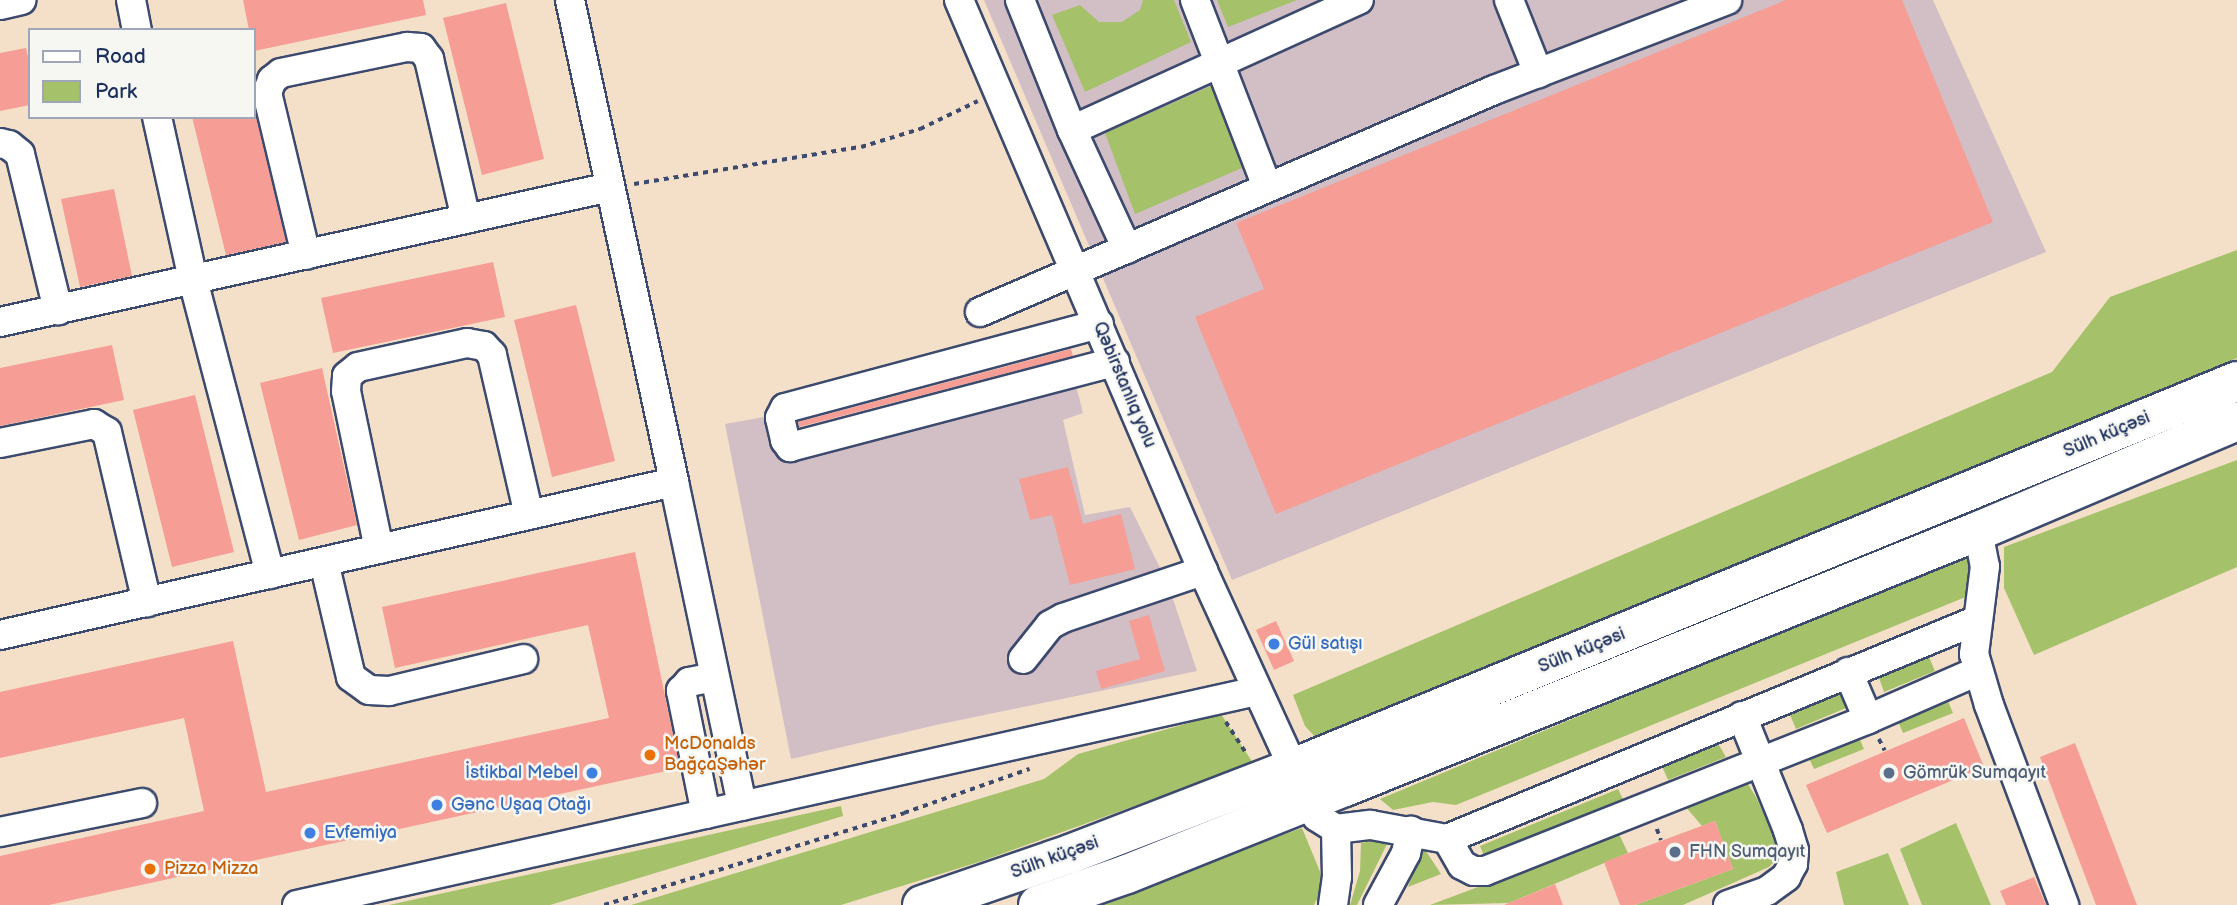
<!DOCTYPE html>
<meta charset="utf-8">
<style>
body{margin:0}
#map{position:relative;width:2237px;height:905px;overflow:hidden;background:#f4e0c9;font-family:"Balsamiq Sans",sans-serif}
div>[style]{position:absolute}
.industrial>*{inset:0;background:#d2bec5}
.green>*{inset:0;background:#a5c26a}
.building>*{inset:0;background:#f69d95}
.path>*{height:3.5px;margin-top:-1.75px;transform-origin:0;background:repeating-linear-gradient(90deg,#3c4a6e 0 5px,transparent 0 10px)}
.roads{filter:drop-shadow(2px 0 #3c4a6e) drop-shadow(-2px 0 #3c4a6e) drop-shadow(0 2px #3c4a6e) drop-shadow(0 -2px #3c4a6e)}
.minor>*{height:28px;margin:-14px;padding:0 14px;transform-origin:14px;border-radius:14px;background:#fff}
.highway>*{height:38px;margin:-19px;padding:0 19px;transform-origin:19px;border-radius:19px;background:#fff}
.dots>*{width:19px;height:19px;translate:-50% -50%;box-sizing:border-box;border:4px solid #f6f6f2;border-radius:50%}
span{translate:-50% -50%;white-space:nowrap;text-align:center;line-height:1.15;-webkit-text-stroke:5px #f6f6f2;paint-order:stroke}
.street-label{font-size:18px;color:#1b2f5e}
.shop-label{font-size:18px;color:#366cbe}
.left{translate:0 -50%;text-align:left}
.right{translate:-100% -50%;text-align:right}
.food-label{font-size:18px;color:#c56008}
.service-label{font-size:18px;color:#4e5e75}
.legend{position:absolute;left:28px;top:28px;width:228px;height:91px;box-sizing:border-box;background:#f6f6f2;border:2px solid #9ea6b7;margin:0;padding:9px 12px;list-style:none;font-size:21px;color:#1b2f5e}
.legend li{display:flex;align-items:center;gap:14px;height:35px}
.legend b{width:35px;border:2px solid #9ea6b7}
</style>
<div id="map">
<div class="industrial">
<div style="clip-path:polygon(984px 0,1933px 0,2046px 252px,1232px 580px)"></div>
<div style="clip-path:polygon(1075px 382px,1083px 413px,1063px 420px,1085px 515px,1130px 507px,1168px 584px,1197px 671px,936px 725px,791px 759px,725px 424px,776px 415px,786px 454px)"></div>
</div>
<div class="green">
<div style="clip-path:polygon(1143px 0,1174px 0,1191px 42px,1085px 92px,1052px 15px,1080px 5px,1099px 22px,1122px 22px,1140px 10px)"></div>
<div style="clip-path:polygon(1217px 0,1297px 0,1228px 27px)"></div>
<div style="clip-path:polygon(1211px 86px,1242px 168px,1135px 214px,1105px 133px)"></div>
<div style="clip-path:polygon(2237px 250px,2237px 358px,1330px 736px,1318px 740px,1305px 726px,1293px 695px,2052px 372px,2110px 297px)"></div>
<div style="clip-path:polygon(2237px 460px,2237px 567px,2034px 655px,2004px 588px,2004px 547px)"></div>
<div style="clip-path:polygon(1973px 552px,1973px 594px,1456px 805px,1433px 802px,1393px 810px,1380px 799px)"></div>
<div style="clip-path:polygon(1929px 657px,1935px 671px,1884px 692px,1879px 678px)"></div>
<div style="clip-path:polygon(1840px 694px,1846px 708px,1796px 729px,1790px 715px)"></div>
<div style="clip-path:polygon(1947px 699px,1953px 713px,1903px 733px,1897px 719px)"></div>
<div style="clip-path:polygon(1221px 714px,1253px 763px,982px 861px,841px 905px,631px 905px,1044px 779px,1078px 754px)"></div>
<div style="clip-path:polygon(1858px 735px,1864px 749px,1814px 769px,1808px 756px)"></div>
<div style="clip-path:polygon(1719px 745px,1726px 757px,1668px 780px,1662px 766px)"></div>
<div style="clip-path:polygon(1739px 782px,1748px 784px,1756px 797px,1777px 843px,1777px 859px,1769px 867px,1683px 905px,1635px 905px,1733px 869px,1715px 821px,1702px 826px,1684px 805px)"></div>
<div style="clip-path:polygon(1618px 789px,1623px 799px,1484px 856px,1480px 846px)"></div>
<div style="clip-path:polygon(841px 806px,843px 816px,550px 905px,389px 905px)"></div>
<div style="clip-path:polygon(1956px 823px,1991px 905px,1922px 905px,1900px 849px)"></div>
<div style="clip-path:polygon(1302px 828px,1321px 874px,1320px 893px,1314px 905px,1086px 905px)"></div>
<div style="clip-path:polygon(1619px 834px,1628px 853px,1509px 903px,1430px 905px)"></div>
<div style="clip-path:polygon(1390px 838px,1357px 905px,1350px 905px,1360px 871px,1361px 843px)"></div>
<div style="clip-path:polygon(1422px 845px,1441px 874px,1408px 887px)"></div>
<div style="clip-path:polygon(1888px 853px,1909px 905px,1844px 905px,1836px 872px)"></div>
</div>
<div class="building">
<div style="clip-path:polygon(243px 0,423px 0,426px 15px,254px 51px,254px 30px,249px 30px)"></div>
<div style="clip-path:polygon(1786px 0,1902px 0,1993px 222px,1276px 514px,1195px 317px,1264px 289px,1236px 223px)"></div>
<div style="clip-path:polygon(506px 3px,544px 159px,482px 175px,443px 18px)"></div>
<div style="clip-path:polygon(26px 48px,30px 66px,30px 105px,0 111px,0 53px)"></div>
<div style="clip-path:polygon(192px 117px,256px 117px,286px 242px,226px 255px)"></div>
<div style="clip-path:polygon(114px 189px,132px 276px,80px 287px,61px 199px)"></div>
<div style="clip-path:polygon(493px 262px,505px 317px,333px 353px,321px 298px)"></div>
<div style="clip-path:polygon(576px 305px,615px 461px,552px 477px,514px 320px)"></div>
<div style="clip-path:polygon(112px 345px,124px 400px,0 426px,0 368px)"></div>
<div style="clip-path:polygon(1071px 349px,1073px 356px,799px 427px,798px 422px)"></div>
<div style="clip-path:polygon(322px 368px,357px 525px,299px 540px,260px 383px)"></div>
<div style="clip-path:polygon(195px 395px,234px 552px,172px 567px,133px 410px)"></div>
<div style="clip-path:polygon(1068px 467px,1083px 524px,1121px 514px,1135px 569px,1070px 585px,1052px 515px,1030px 520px,1019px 479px)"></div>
<div style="clip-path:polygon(635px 552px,680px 768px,49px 905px,0 905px,0 856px,204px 811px,184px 718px,0 758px,0 692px,233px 641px,266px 792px,609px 718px,588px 625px,395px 668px,382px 607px)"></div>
<div style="clip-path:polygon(1149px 615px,1165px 671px,1101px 689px,1096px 671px,1140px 659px,1129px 621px)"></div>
<div style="clip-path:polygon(1276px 621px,1294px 661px,1274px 670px,1256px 630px)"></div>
<div style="clip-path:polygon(1964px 718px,1984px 767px,1827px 833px,1806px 785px)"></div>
<div style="clip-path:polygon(2075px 743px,2137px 905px,2096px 905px,2040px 757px)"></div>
<div style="clip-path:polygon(1715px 821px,1733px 869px,1635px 905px,1620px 905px,1604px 862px)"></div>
<div style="clip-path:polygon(2034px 877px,2046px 905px,2006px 905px,2000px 891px)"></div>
<div style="clip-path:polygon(1555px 884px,1563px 905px,1504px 905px)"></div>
</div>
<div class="path">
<div style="left:634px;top:184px;width:230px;rotate:-9.3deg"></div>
<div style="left:861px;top:147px;width:62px;rotate:-17deg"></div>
<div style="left:920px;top:129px;width:64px;rotate:-25.8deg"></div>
<div style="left:1226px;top:722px;width:38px;rotate:57deg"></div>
<div style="left:1879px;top:739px;width:13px;rotate:63deg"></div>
<div style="left:1657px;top:829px;width:12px;rotate:70deg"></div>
<div style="left:604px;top:905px;width:314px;rotate:-17deg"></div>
<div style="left:904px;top:813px;width:133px;rotate:-19.4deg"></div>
</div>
<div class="roads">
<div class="minor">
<div style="left:131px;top:0;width:31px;rotate:79deg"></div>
<div style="left:570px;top:0;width:493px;rotate:77.8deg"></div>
<div style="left:959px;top:0;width:621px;rotate:66.86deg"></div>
<div style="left:1203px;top:571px;width:217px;rotate:65.4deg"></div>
<div style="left:1020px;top:0;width:140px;rotate:68.2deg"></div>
<div style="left:1072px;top:130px;width:131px;rotate:65.2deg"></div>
<div style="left:1195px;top:0;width:200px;rotate:68.9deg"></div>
<div style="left:1509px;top:0;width:79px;rotate:68.3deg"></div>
<div style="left:0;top:5px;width:22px;rotate:-13deg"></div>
<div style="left:157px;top:117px;width:167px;rotate:77.5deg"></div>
<div style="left:193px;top:280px;width:304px;rotate:75.3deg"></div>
<div style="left:1072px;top:130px;width:315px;rotate:-24.4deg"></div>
<div style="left:0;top:143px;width:9px;rotate:13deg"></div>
<div style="left:9px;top:145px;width:14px;rotate:39deg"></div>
<div style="left:20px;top:154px;width:161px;rotate:76.3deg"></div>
<div style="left:306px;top:255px;width:167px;rotate:-103.5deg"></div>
<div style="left:267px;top:93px;width:14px;rotate:-69deg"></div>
<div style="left:272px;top:80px;width:11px;rotate:-38deg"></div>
<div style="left:281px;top:73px;width:129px;rotate:-11.7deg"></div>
<div style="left:407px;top:47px;width:14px;rotate:4deg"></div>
<div style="left:421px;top:48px;width:14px;rotate:54deg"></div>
<div style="left:429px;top:59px;width:164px;rotate:77deg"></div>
<div style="left:980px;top:312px;width:560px;rotate:-23.36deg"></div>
<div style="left:1494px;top:90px;width:250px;rotate:-21.1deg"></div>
<div style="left:0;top:322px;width:625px;rotate:-12.48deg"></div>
<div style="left:1099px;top:324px;width:325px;rotate:165deg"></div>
<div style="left:785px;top:408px;width:11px;rotate:117deg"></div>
<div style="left:780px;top:418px;width:23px;rotate:77deg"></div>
<div style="left:785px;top:440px;width:9px;rotate:54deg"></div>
<div style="left:790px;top:447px;width:336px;rotate:-14.7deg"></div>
<div style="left:0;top:443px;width:96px;rotate:-11.4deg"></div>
<div style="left:94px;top:424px;width:15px;rotate:32deg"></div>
<div style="left:107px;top:432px;width:175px;rotate:76.8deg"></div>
<div style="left:1978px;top:531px;width:36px;rotate:79deg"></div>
<div style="left:1985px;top:566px;width:89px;rotate:97.1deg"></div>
<div style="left:1974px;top:654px;width:53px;rotate:73.6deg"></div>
<div style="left:1989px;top:705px;width:214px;rotate:69.4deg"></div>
<div style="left:379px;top:549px;width:161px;rotate:-101.8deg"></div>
<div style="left:346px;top:391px;width:15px;rotate:-86deg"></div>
<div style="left:347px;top:376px;width:14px;rotate:-39deg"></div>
<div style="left:358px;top:367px;width:112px;rotate:-12.4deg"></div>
<div style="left:467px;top:343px;width:17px;rotate:10deg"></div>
<div style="left:484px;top:346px;width:12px;rotate:48deg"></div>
<div style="left:492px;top:355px;width:164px;rotate:77deg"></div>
<div style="left:324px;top:562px;width:118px;rotate:76.8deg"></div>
<div style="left:351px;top:677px;width:22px;rotate:36deg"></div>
<div style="left:369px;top:690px;width:20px;rotate:3deg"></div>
<div style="left:389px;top:691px;width:138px;rotate:-13.4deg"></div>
<div style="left:0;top:635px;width:691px;rotate:-12.79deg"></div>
<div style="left:674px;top:482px;width:331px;rotate:78.1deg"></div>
<div style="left:1023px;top:659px;width:43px;rotate:-51.5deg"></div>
<div style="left:1050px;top:625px;width:15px;rotate:-28deg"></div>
<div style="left:1063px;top:618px;width:148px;rotate:-18.6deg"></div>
<div style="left:1848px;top:672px;width:51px;rotate:66.9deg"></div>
<div style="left:1308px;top:802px;width:17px;rotate:59deg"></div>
<div style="left:1317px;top:817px;width:22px;rotate:32deg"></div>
<div style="left:1336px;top:829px;width:35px;rotate:-7deg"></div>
<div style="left:1371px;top:825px;width:77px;rotate:10.4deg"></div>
<div style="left:1447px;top:839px;width:571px;rotate:-22.43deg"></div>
<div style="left:706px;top:814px;width:126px;rotate:-101.5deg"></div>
<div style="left:681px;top:691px;width:12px;rotate:-48deg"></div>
<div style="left:689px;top:682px;width:26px;rotate:-11deg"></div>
<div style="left:0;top:832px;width:145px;rotate:-11.5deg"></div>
<div style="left:1447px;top:839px;width:30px;rotate:60deg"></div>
<div style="left:1462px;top:865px;width:13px;rotate:27deg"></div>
<div style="left:1474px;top:871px;width:11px"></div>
<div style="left:1485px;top:871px;width:412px;rotate:-21.6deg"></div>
<div style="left:1868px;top:719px;width:120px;rotate:-23.6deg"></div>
<div style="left:297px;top:905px;width:984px;rotate:-12.57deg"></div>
<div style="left:1333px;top:905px;width:28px;rotate:-82deg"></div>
<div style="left:1337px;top:877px;width:48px;rotate:-91.2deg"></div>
<div style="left:1378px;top:905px;width:59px;rotate:-61.7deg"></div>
<div style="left:1406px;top:853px;width:23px;rotate:-77deg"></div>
<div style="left:1728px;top:905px;width:41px;rotate:-19.7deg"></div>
<div style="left:1767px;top:891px;width:24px;rotate:-36deg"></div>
<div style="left:1786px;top:877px;width:15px;rotate:-62deg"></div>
<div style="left:1793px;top:864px;width:14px;rotate:-86deg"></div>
<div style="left:1794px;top:850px;width:21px;rotate:-107deg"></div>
<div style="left:1788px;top:830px;width:123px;rotate:-112deg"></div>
</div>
<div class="highway">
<div style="left:922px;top:905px;width:157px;rotate:-19deg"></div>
<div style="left:1070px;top:854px;width:239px;rotate:-21.1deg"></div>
<div style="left:1293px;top:768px;width:1020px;rotate:-22.29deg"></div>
<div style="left:1038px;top:905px;width:94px;rotate:-19.2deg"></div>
<div style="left:1127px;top:874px;width:235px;rotate:-21.8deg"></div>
<div style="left:1345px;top:787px;width:683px;rotate:-22.02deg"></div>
<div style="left:1978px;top:531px;width:281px;rotate:-23deg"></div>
</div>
</div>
<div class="dots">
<div style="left:1274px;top:644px;background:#3f7fe0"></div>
<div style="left:650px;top:755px;background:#e8710a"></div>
<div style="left:592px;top:773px;background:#3f7fe0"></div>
<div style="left:1889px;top:773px;background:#5c6f8a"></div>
<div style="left:437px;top:805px;background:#3f7fe0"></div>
<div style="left:310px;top:833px;background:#3f7fe0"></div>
<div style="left:1675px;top:852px;background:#5c6f8a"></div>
<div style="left:150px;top:869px;background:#e8710a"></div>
</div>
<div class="street-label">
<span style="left:1124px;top:385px;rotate:67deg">Qəbirstanlıq yolu</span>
<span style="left:2107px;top:435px;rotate:-23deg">Sülh küçəsi</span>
<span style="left:1582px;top:651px;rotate:-22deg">Sülh küçəsi</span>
<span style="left:1055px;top:858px;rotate:-20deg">Sülh küçəsi</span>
</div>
<div class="shop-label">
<span class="left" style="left:1288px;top:644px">Gül satışı</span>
<span class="right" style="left:578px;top:773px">İstikbal Mebel</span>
<span class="left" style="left:451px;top:805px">Gənc Uşaq Otağı</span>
<span class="left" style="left:324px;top:833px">Evfemiya</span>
</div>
<div class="food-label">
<span class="left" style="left:664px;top:755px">McDonalds<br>BağçaŞəhər</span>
<span class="left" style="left:164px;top:869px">Pizza Mizza</span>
</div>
<div class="service-label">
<span class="left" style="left:1903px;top:773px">Gömrük Sumqayıt</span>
<span class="left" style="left:1689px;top:852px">FHN Sumqayıt</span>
</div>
<ul class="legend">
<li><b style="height:9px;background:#fff"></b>Road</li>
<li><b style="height:19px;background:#a5c26a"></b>Park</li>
</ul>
</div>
